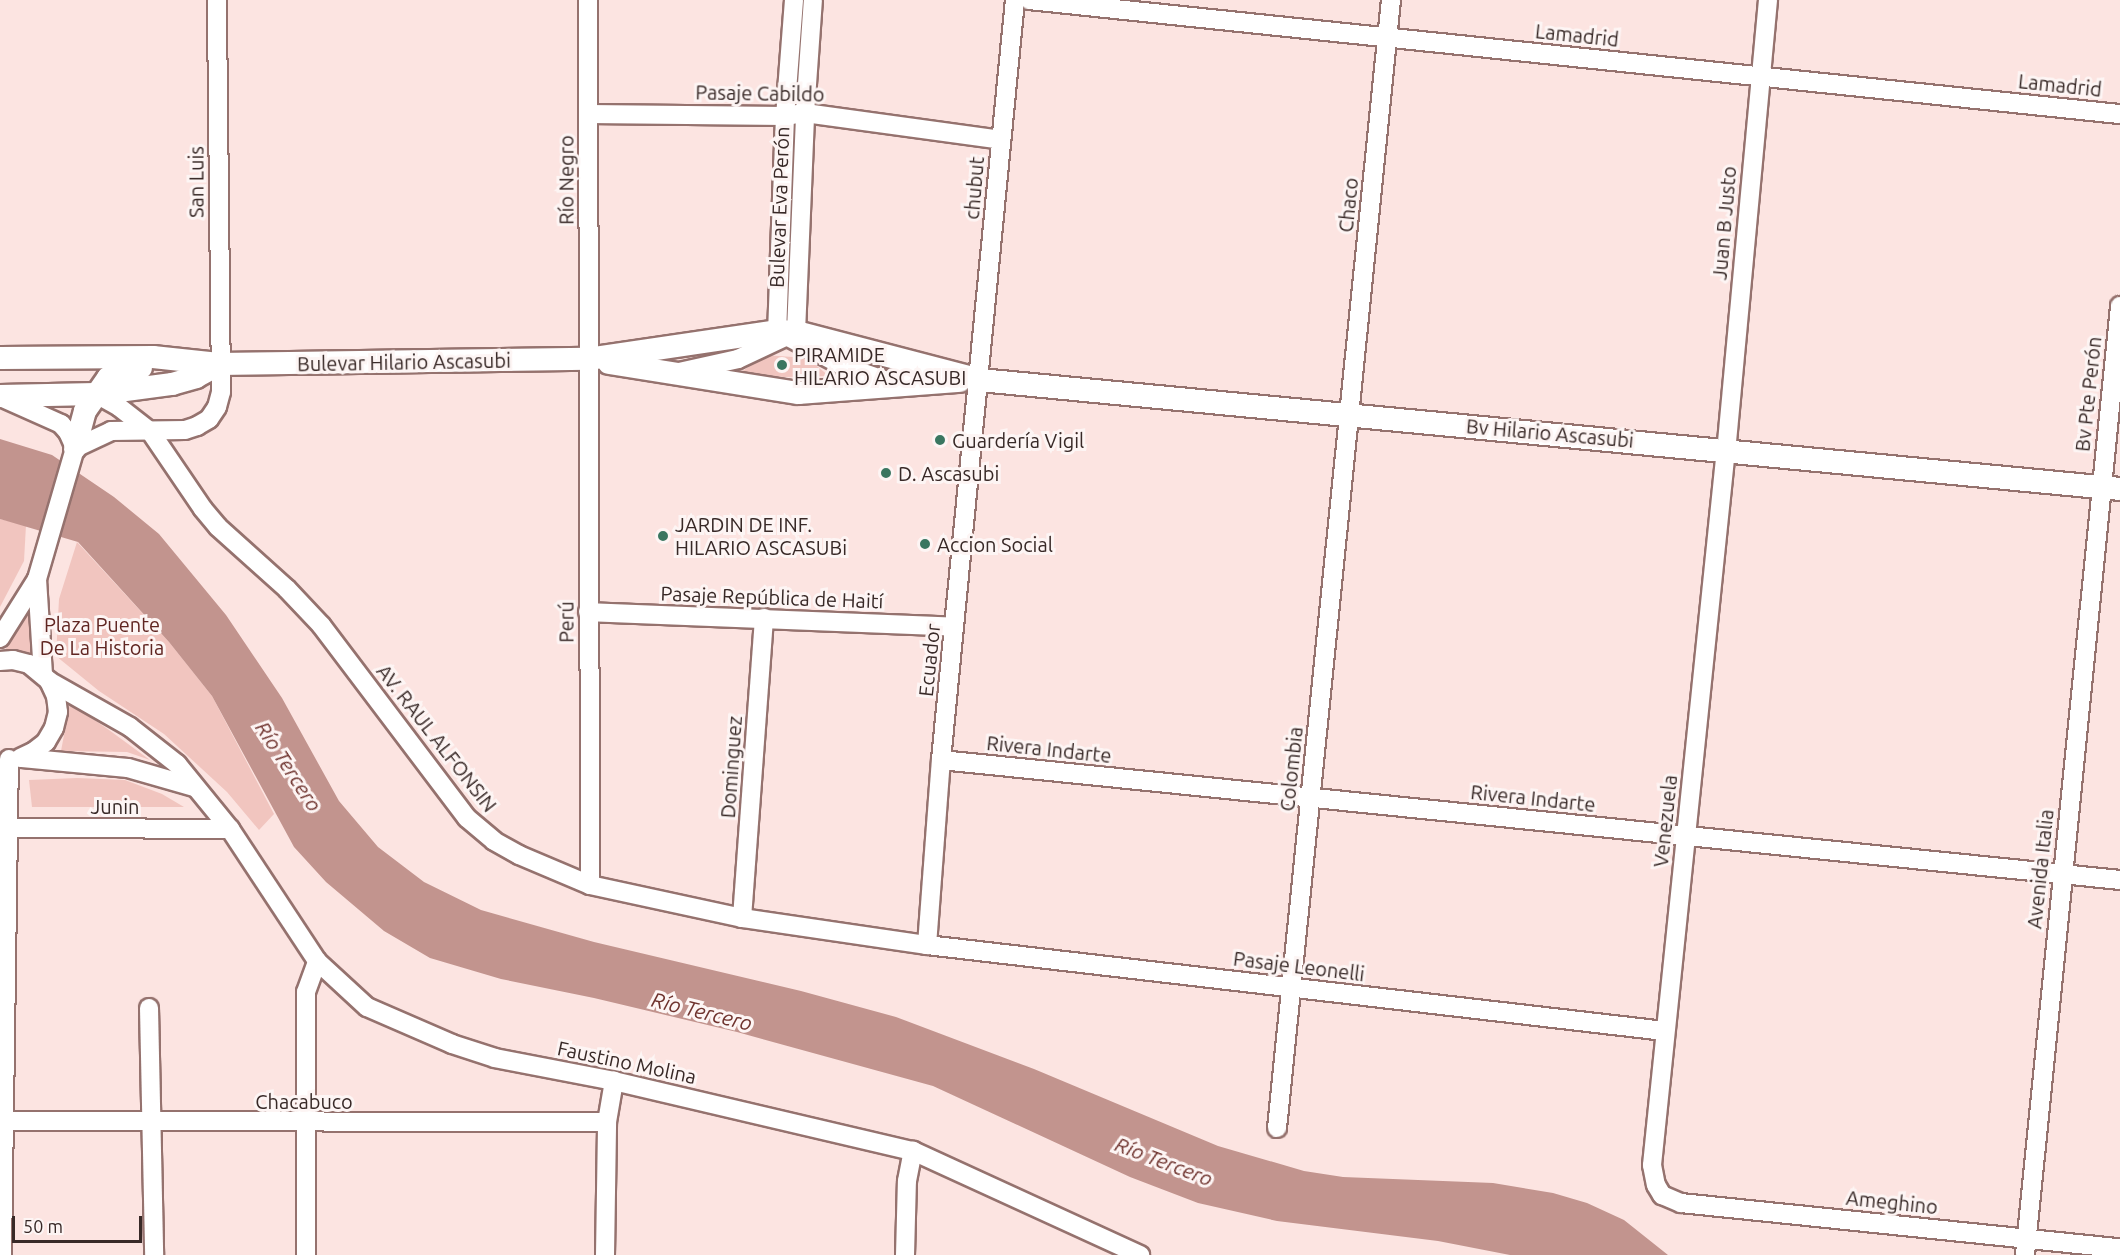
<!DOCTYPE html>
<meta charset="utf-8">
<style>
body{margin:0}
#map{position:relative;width:2120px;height:1255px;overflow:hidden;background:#fce4e1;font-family:Ubuntu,sans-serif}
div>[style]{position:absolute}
.green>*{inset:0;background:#f1c5bf}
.water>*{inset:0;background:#c2948e}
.roads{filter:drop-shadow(2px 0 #95726e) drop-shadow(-2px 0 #95726e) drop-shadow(0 2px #95726e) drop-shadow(0 -2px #95726e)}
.minor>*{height:18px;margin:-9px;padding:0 9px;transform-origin:9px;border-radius:9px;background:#fff}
.major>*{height:22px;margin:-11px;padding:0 11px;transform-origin:11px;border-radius:11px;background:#fff}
.dots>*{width:16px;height:16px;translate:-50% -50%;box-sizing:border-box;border:3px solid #fdf5f4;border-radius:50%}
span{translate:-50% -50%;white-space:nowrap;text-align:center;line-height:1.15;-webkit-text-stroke:6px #fdf5f4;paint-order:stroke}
.street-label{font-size:20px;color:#382927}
.poi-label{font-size:20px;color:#382927}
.left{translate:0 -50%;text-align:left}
.park-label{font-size:20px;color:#602521}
.water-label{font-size:21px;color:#6f332e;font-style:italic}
.scale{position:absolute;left:12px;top:1216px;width:130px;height:27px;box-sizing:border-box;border:3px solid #382927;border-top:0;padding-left:8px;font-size:18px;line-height:21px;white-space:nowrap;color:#382927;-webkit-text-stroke:4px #fdf5f4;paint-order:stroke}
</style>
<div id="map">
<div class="green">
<div style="clip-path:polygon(764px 355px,807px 358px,829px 376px,784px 377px,740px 373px)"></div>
<div style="clip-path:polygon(0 519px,26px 525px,24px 561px,0 607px)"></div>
<div style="clip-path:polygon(77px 542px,169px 642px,212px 696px,274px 814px,259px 830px,227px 792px,164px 734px,99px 691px,56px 656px,59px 599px)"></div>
<div style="clip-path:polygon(30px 608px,31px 658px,2px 655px)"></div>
<div style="clip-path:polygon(70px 703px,109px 730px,150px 760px,127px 752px,61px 751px)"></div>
<div style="clip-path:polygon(77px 778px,125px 780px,162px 794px,184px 807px,32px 807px,29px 780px)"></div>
</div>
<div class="water">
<div style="clip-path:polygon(0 439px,52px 455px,114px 497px,159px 534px,226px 615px,282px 698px,339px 801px,378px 847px,424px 882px,481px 910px,594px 942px,801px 991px,896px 1017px,1034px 1069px,1218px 1146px,1304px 1171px,1343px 1177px,1493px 1183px,1553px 1193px,1587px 1203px,1624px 1220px,1668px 1255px,1510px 1255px,1438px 1241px,1277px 1221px,1198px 1203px,1130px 1177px,933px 1086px,737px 1032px,594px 998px,501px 979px,430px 958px,384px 931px,326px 882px,294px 847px,212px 696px,169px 642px,78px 542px,0 519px)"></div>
</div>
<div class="roads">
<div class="minor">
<div style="left:588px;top:0;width:885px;rotate:89.87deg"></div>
<div style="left:794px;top:0;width:116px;rotate:94.4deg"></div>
<div style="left:785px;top:116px;width:215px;rotate:92.1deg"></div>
<div style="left:777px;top:331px;width:75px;rotate:27.9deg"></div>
<div style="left:843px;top:366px;width:56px;rotate:18.8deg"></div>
<div style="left:1029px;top:0;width:1097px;rotate:5.97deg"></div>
<div style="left:1768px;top:0;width:451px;rotate:95.3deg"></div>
<div style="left:1726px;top:449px;width:720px;rotate:95.9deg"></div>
<div style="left:1652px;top:1165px;width:20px;rotate:79deg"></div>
<div style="left:1656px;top:1185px;width:12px;rotate:59deg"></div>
<div style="left:1662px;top:1195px;width:21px;rotate:23deg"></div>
<div style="left:1681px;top:1203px;width:441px;rotate:5.9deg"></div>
<div style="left:588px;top:114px;width:197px;rotate:0.6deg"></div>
<div style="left:785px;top:116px;width:20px;rotate:-9deg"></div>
<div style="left:805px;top:113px;width:198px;rotate:7.8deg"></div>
<div style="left:679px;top:372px;width:60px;rotate:-12.4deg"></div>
<div style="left:738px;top:359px;width:64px;rotate:-25deg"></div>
<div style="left:796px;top:332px;width:219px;rotate:-87.6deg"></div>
<div style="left:805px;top:113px;width:113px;rotate:-86deg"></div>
<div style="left:96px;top:394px;width:26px;rotate:29deg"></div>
<div style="left:119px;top:407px;width:39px;rotate:38deg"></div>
<div style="left:150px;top:431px;width:94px;rotate:55.8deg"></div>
<div style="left:203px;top:509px;width:23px;rotate:50deg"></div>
<div style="left:218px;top:527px;width:93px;rotate:41.9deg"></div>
<div style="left:287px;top:589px;width:50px;rotate:46.6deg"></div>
<div style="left:321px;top:625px;width:242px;rotate:52.9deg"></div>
<div style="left:467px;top:818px;width:35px;rotate:40deg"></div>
<div style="left:494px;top:841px;width:29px;rotate:29deg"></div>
<div style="left:519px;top:855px;width:77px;rotate:22.9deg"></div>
<div style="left:590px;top:885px;width:156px;rotate:12.2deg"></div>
<div style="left:742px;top:918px;width:187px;rotate:8.3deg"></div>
<div style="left:927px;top:945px;width:743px;rotate:6.65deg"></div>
<div style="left:3px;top:398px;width:64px;rotate:24.1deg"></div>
<div style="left:61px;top:424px;width:11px;rotate:49deg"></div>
<div style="left:68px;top:432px;width:17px;rotate:66deg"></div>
<div style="left:75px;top:448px;width:40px;rotate:-25deg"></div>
<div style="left:111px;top:431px;width:74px;rotate:-0.8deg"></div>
<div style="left:185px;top:430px;width:13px;rotate:-18deg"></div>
<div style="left:197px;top:426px;width:14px;rotate:-30deg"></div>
<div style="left:209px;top:419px;width:14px;rotate:-56deg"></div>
<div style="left:217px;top:407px;width:16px;rotate:-75deg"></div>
<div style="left:221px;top:392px;width:392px;rotate:-90.6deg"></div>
<div style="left:37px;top:579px;width:95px;rotate:86.4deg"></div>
<div style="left:588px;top:612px;width:366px;rotate:2.3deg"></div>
<div style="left:0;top:638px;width:70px;rotate:-57.9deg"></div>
<div style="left:37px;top:579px;width:136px;rotate:-73.8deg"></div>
<div style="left:0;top:661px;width:13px;rotate:-4deg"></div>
<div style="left:13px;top:660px;width:16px;rotate:14deg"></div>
<div style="left:29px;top:664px;width:26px;rotate:40deg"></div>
<div style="left:49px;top:681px;width:17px;rotate:65deg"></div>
<div style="left:56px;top:696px;width:16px;rotate:83deg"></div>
<div style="left:58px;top:712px;width:16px;rotate:104deg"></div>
<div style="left:54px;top:728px;width:16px;rotate:120deg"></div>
<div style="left:46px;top:742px;width:16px;rotate:142deg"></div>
<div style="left:33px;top:752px;width:14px;rotate:155deg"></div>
<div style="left:49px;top:681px;width:93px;rotate:29.6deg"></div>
<div style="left:130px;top:727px;width:60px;rotate:38.2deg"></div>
<div style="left:177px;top:764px;width:84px;rotate:50.8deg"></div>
<div style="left:230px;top:829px;width:158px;rotate:56.6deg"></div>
<div style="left:317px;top:961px;width:68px;rotate:42.6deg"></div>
<div style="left:367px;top:1007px;width:93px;rotate:23.5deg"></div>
<div style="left:452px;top:1044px;width:45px;rotate:18deg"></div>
<div style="left:495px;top:1058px;width:121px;rotate:10.9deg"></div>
<div style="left:614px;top:1081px;width:307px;rotate:13.2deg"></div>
<div style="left:913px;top:1151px;width:250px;rotate:24.6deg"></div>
<div style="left:22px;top:758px;width:106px;rotate:5.4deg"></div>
<div style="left:128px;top:768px;width:69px;rotate:16.1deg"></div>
<div style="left:941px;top:760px;width:1185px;rotate:5.81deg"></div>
<div style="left:0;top:828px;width:230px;rotate:0.2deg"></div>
<div style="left:742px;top:918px;width:301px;rotate:-85.8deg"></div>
<div style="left:927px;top:945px;width:186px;rotate:-85.7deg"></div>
<div style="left:941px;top:760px;width:764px;rotate:-84.44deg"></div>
<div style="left:149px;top:1008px;width:247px;rotate:88.8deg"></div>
<div style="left:0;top:1121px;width:607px;rotate:0.09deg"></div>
<div style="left:1277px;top:1128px;width:1134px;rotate:-84.23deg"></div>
<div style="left:2px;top:1255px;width:496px;rotate:-89.2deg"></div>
<div style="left:306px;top:1255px;width:263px;rotate:-90deg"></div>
<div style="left:306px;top:992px;width:33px;rotate:-70deg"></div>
<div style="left:605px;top:1255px;width:133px;rotate:-89.1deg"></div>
<div style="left:607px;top:1122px;width:42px;rotate:-80.3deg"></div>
<div style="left:905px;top:1255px;width:74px;rotate:-88.5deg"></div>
<div style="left:907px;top:1181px;width:31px;rotate:-79deg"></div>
<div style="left:2025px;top:1255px;width:954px;rotate:-84.28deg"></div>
</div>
<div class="major">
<div style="left:0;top:358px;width:153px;rotate:-0.4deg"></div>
<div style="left:153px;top:357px;width:66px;rotate:6.1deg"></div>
<div style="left:219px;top:364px;width:369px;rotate:-0.8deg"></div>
<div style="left:588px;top:359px;width:191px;rotate:-8.4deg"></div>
<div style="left:777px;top:331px;width:19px;rotate:3deg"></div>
<div style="left:796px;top:332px;width:190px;rotate:14.6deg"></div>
<div style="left:980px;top:380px;width:1145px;rotate:5.46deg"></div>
<div style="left:609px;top:363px;width:192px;rotate:9deg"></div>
<div style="left:799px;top:393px;width:161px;rotate:-4.3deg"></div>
<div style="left:0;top:396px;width:96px;rotate:-1.2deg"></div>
<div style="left:96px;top:394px;width:77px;rotate:-7.5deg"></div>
<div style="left:172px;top:384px;width:25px;rotate:-16deg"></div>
<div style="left:196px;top:377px;width:26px;rotate:-29deg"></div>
<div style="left:75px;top:448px;width:38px;rotate:-75deg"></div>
<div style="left:85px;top:411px;width:40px;rotate:-55.1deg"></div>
<div style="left:108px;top:378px;width:15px;rotate:-32deg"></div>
<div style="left:121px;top:370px;width:20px;rotate:-6deg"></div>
</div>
</div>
<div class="dots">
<div style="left:782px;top:365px;background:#3a7660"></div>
<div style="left:940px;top:440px;background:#3a7660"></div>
<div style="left:886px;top:473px;background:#3a7660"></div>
<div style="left:663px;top:536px;background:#3a7660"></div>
<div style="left:925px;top:544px;background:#3a7660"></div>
</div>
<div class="street-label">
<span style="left:1577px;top:35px;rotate:6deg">Lamadrid</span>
<span style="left:2060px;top:85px;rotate:6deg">Lamadrid</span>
<span style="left:760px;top:93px;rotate:1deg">Pasaje Cabildo</span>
<span style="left:566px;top:180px;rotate:-90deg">Río Negro</span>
<span style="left:196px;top:182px;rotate:-90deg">San Luis</span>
<span style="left:974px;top:188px;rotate:-85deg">chubut</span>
<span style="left:1348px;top:205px;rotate:-84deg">Chaco</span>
<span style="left:779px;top:207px;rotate:-88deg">Bulevar Eva Perón</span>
<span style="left:1724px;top:223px;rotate:-85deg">Juan B Justo</span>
<span style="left:404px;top:362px;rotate:-1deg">Bulevar Hilario Ascasubi</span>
<span style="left:2088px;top:394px;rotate:-84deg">Bv Pte Perón</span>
<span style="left:1550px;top:433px;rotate:5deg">Bv Hilario Ascasubi</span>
<span style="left:772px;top:597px;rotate:2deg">Pasaje República de Haití</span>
<span style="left:566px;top:622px;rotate:-90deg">Perú</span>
<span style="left:929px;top:660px;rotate:-84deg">Ecuador</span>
<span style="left:437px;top:738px;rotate:52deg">AV. RAUL ALFONSIN</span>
<span style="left:1049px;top:749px;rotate:6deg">Rivera Indarte</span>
<span style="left:731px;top:767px;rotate:-86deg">Dominguez</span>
<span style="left:1291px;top:769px;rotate:-84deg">Colombia</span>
<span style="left:1533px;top:798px;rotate:6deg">Rivera Indarte</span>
<span style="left:115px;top:806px">Junin</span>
<span style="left:1665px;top:821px;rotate:-84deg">Venezuela</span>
<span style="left:2040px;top:869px;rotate:-84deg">Avenida Italia</span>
<span style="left:1299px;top:966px;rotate:7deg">Pasaje Leonelli</span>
<span style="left:627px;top:1062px;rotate:12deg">Faustino Molina</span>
<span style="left:304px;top:1101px">Chacabuco</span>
<span style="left:1892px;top:1202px;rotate:6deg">Ameghino</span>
</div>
<div class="poi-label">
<span class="left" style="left:794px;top:366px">PIRAMIDE<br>HILARIO ASCASUBI</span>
<span class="left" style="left:952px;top:440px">Guardería Vigil</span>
<span class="left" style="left:898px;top:473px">D. Ascasubi</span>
<span class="left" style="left:675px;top:536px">JARDIN DE INF.<br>HILARIO ASCASUBi</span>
<span class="left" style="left:937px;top:544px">Accion Social</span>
</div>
<div class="park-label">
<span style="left:102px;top:636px">Plaza Puente<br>De La Historia</span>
</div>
<div class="water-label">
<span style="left:289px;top:766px;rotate:57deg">Río Tercero</span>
<span style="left:702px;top:1011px;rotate:14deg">Río Tercero</span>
<span style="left:1164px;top:1161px;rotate:21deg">Río Tercero</span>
</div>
<div class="scale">50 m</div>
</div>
